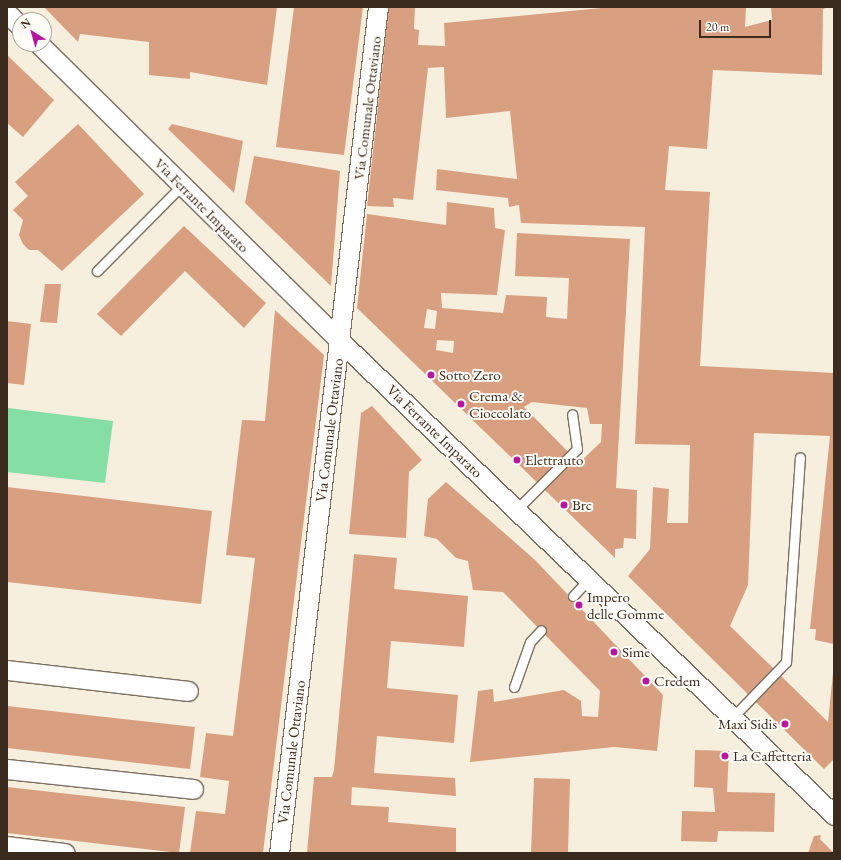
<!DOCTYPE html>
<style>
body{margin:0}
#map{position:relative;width:841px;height:860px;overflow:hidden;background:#f6efde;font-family:"EB Garamond",serif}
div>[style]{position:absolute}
.green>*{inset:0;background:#85dea3}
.building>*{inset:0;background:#d99f81}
.roads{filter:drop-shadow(1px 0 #7c6f61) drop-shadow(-1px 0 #7c6f61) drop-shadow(0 1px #7c6f61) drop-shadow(0 -1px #7c6f61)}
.service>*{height:9px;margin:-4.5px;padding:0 4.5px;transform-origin:4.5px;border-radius:4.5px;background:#fff}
.minor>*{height:19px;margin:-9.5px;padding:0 9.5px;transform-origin:9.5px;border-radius:9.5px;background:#fff}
.dots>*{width:11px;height:11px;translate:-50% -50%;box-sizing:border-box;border:2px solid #fdfcf7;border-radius:50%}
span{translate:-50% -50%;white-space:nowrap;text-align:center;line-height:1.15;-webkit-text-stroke:4px #fdfcf7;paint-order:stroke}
.street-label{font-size:15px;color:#3b2a1e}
.poi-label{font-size:15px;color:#3b2a1e}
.left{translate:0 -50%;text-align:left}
.right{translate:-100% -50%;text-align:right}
.frame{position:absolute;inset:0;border:8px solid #3b2a1e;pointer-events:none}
.north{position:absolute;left:12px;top:12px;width:40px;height:40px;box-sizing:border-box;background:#fdfcf7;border:1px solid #afa8a0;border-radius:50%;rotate:323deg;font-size:11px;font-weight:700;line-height:16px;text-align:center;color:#3b2a1e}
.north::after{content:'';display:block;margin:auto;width:14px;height:18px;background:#b5179e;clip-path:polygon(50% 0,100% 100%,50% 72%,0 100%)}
.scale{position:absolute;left:699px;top:20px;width:72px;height:18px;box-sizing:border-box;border:2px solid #3b2a1e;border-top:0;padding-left:5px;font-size:12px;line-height:14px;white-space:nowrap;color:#3b2a1e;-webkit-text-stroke:3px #fdfcf7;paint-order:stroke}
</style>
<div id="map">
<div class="green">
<div style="clip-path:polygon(8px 408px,113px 421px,105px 483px,7px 472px)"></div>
</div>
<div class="building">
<div style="clip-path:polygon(44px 7px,277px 7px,267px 85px,190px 72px,190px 79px,149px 75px,149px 42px,80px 34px,78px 42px)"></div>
<div style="clip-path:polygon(294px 7px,363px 7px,344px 155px,276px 147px)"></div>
<div style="clip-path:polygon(389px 7px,415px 7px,414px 29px,419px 30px,418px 45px,445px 46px,444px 23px,612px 7px,746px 7px,745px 27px,772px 20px,771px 7px,828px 7px,823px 9px,822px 75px,713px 70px,707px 149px,669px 146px,665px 190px,710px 192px,700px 366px,834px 373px,834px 644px,815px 640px,816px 629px,810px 629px,830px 436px,754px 433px,748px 585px,730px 626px,828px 722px,834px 663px,834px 759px,824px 769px,628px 576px,650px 549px,653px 487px,669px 489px,667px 523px,688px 523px,690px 445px,635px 444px,645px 227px,521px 223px,519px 205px,509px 207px,508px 198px,436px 190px,437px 169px,517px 179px,510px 111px,446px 118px,444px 67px,428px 68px,413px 200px,393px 198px,394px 207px,367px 206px)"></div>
<div style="clip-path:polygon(7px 55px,54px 100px,23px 137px,7px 123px)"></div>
<div style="clip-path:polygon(78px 124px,144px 194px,62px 271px,38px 250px,29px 250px,23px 244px,19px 235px,23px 220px,13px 210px,28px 196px,15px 182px)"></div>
<div style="clip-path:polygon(172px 124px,243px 141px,234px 193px,168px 129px)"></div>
<div style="clip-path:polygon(254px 156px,340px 171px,331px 286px,245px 203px)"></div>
<div style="clip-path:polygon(evenodd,447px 202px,494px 208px,495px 228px,505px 230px,497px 295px,441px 293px,442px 308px,503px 313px,506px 295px,547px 297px,546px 317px,567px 319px,569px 278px,515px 276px,517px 233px,630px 239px,616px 488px,637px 490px,636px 539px,624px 538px,623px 548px,615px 549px,615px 558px,357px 308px,367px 214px,446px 225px,447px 202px,427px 309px,437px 311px,435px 329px,424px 328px,427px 309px,447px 202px,437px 340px,454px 341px,453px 353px,436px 350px,437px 340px,447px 202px,532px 402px,587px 408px,590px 424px,602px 424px,601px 442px,579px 463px,524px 407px,532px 402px)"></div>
<div style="clip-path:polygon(184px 226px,266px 303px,244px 328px,185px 271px,121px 336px,97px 314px)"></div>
<div style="clip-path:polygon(45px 284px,61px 284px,57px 323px,40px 322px)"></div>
<div style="clip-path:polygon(275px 310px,324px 355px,263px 853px,190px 853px,196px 811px,225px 814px,229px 781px,200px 777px,206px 733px,233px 736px,255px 558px,226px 555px,242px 420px,265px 421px)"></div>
<div style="clip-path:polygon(7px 321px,31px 324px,24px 385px,7px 383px)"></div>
<div style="clip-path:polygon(372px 406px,422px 460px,409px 472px,406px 538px,349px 534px,361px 413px)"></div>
<div style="clip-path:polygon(446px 482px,535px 560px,663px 695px,657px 751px,614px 747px,470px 762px,478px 691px,493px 689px,494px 702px,564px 690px,581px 701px,582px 716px,598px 717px,600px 691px,503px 592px,473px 590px,468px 561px,456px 558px,437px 539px,424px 536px,428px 499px)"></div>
<div style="clip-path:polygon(7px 487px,212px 511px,201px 604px,7px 582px)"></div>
<div style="clip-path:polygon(354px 554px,397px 558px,394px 589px,468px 596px,464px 647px,391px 641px,387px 688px,458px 695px,454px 743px,377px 736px,374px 773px,455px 778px,456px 796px,352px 787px,351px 805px,389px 807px,388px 822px,456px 828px,456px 853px,307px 853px,314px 777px,332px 777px,334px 770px)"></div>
<div style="clip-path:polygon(7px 706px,195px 727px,190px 769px,7px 748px)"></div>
<div style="clip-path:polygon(695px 750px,729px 751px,727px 792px,775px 793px,774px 832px,718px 831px,717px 842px,681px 841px,682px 811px,715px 812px,713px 788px,694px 787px)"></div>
<div style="clip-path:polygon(534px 778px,570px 779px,568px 853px,531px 853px)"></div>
<div style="clip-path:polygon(7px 787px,185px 807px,179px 853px,7px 833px)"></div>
<div style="clip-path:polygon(821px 835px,820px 839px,834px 853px,808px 853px,814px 836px)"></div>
</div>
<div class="roads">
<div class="service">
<div style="left:97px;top:271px;width:121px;rotate:-45.3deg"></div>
<div style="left:517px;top:509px;width:85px;rotate:-45deg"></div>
<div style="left:577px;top:449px;width:35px;rotate:-98deg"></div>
<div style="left:573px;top:596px;width:25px;rotate:-47deg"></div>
<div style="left:514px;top:687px;width:48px;rotate:-70.4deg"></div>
<div style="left:530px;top:642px;width:16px;rotate:-47deg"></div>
<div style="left:733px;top:717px;width:76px;rotate:-46.1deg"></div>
<div style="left:786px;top:662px;width:205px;rotate:-86.1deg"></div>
</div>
<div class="minor">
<div style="left:7px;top:13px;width:18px;rotate:45deg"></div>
<div style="left:39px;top:44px;width:421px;rotate:44.6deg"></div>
<div style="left:339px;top:340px;width:686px;rotate:43.82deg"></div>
<div style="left:7px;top:670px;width:182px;rotate:6.6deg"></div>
<div style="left:7px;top:769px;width:187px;rotate:6.1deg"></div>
<div style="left:7px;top:846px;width:58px;rotate:6.9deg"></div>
<div style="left:279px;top:853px;width:852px;rotate:-83.33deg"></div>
</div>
</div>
<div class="dots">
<div style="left:431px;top:375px;background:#b5179e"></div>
<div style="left:461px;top:404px;background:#b5179e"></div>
<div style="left:517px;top:460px;background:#b5179e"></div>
<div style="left:564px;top:505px;background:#b5179e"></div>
<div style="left:579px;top:605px;background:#b5179e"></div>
<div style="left:614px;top:652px;background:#b5179e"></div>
<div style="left:646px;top:681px;background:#b5179e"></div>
<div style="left:785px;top:724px;background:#b5179e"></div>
<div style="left:725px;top:756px;background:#b5179e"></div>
</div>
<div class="street-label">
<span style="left:367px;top:108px;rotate:-83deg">Via Comunale Ottaviano</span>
<span style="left:202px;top:205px;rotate:45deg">Via Ferrante Imparato</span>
<span style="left:329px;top:430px;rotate:-83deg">Via Comunale Ottaviano</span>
<span style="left:435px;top:431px;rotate:44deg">Via Ferrante Imparato</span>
<span style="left:291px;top:752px;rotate:-83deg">Via Comunale Ottaviano</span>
</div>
<div class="poi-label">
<span class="left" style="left:439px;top:375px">Sotto Zero</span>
<span class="left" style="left:469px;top:404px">Crema &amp;<br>Cioccolato</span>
<span class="left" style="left:525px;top:460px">Elettrauto</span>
<span class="left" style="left:572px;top:505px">Brc</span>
<span class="left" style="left:587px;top:605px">Impero<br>delle Gomme</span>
<span class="left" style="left:622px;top:652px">Sime</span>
<span class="left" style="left:654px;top:681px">Credem</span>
<span class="right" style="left:777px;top:724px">Maxi Sidis</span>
<span class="left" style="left:733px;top:756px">La Caffetteria</span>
</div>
<div class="frame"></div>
<div class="north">N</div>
<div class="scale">20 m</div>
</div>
